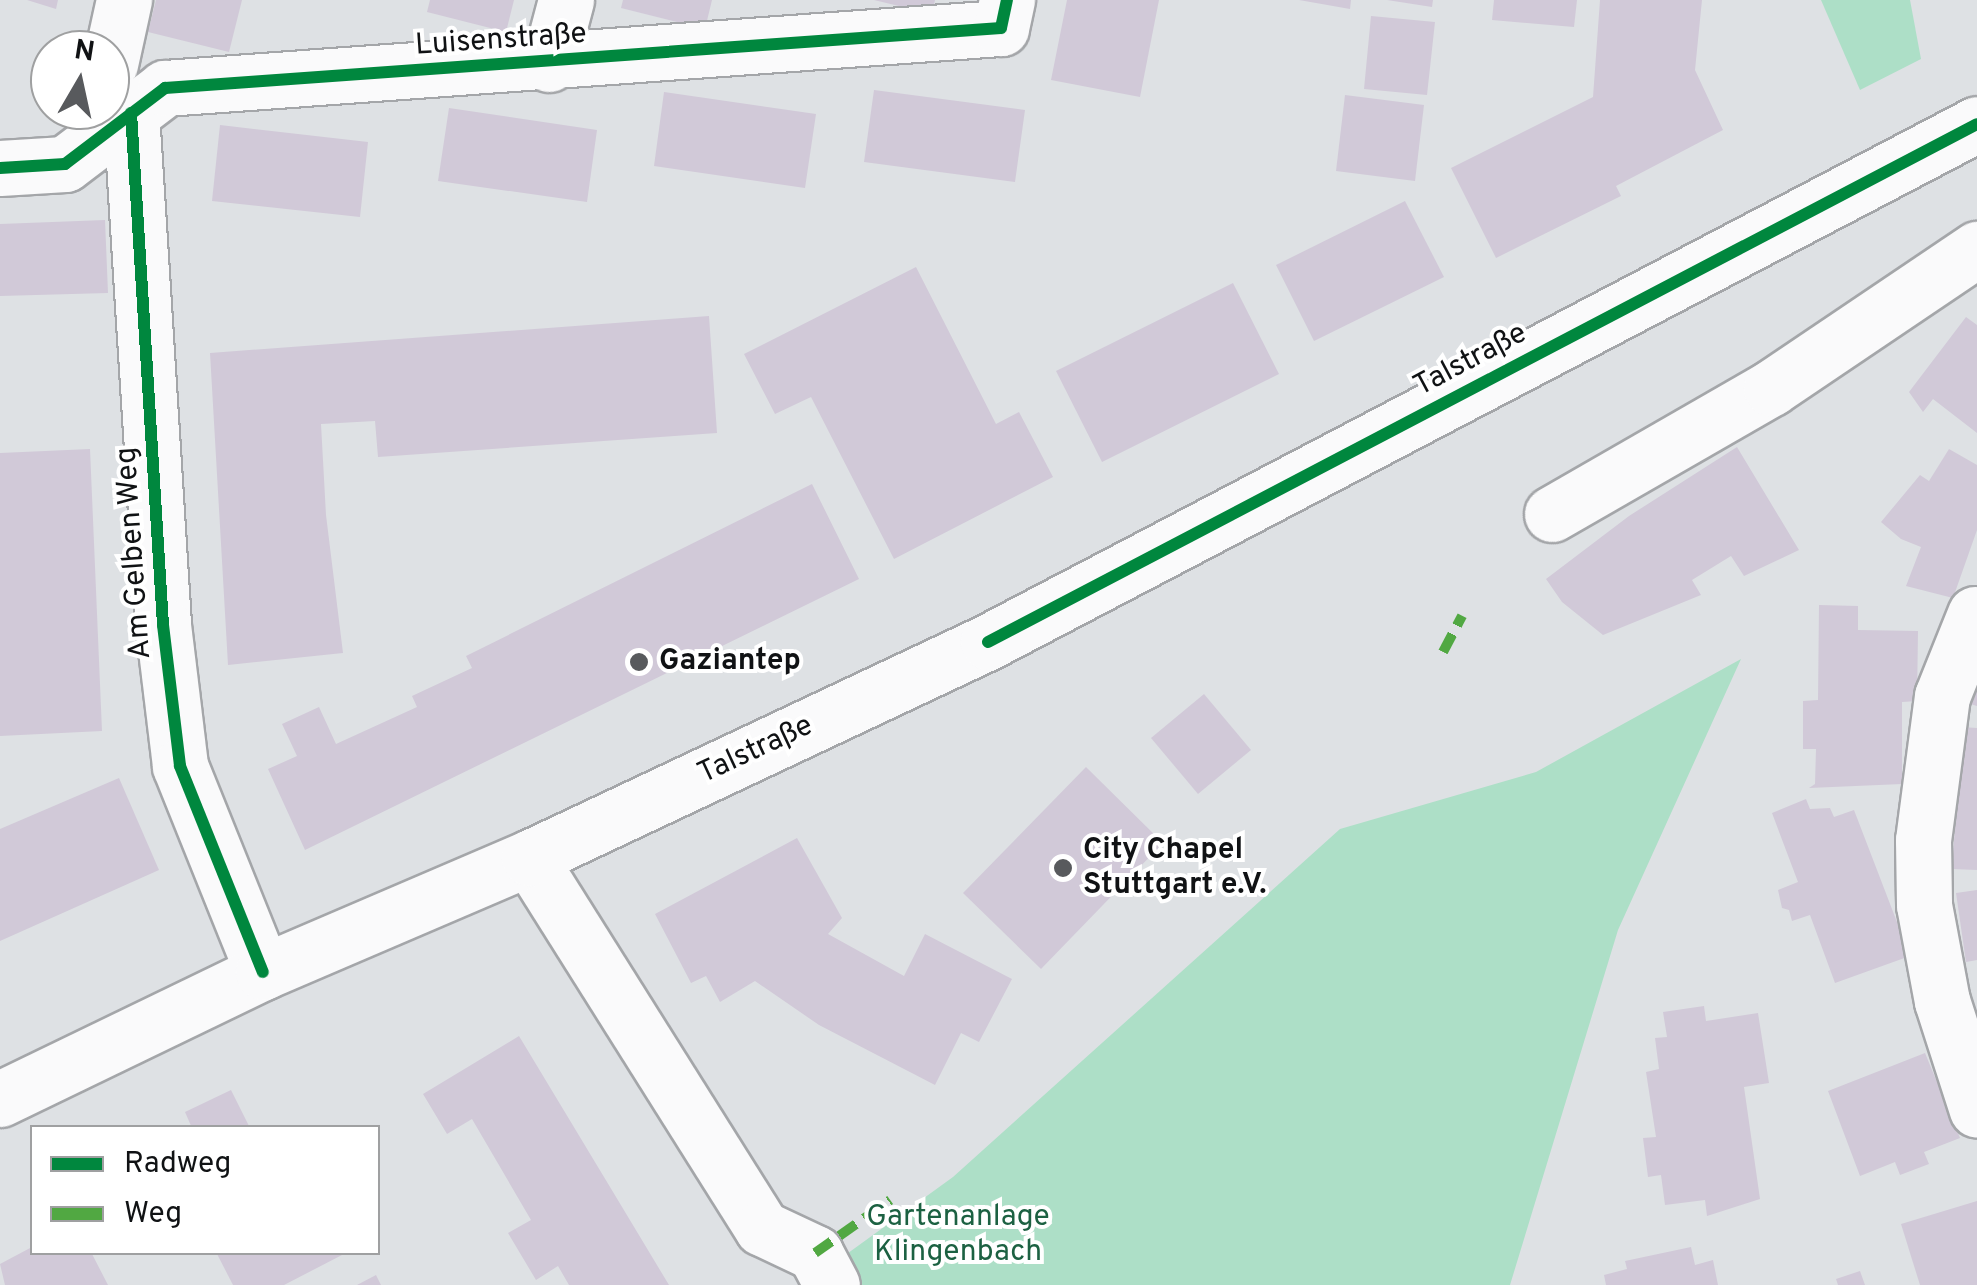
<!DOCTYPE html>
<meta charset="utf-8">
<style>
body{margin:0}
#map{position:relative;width:1977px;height:1285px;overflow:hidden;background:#dee1e4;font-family:Overpass,sans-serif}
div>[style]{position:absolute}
.green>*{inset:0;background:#addfc7}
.building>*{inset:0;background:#d1c9d8}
.roads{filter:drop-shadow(2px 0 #a4a6a9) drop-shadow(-2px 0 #a4a6a9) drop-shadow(0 2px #a4a6a9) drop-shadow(0 -2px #a4a6a9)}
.minor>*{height:55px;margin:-27.5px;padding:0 27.5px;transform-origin:27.5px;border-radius:27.5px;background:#fafafb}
.major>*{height:55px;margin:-27.5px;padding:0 27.5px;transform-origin:27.5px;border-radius:27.5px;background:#fafafb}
.quiet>*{height:10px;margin-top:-5px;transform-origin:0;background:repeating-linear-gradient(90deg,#51a842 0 20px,transparent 0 30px)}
.cycleway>*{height:12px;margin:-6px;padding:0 6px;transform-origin:6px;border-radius:6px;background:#00873e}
.dots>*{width:28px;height:28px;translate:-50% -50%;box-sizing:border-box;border:5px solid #fff;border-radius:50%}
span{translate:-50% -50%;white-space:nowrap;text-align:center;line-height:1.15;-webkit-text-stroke:8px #fff;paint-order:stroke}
.street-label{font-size:30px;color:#101214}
.poi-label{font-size:30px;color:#101214;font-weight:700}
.left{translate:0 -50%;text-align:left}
.park-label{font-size:30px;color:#1c6142}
.legend{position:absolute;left:30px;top:1125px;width:350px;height:130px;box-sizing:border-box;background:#fff;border:2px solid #9fa0a1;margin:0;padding:12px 18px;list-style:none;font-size:30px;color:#101214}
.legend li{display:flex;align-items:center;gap:20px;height:50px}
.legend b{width:50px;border:2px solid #9fa0a1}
.north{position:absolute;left:30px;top:30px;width:100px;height:100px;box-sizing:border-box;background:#fff;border:2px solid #9fa0a1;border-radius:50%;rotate:9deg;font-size:28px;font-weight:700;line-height:40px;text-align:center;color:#101214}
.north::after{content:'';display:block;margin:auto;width:35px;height:45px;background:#585a5d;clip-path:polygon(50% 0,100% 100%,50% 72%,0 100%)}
</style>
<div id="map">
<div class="green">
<div style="clip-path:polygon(1821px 0,1910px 0,1921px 59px,1860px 90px)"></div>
<div style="clip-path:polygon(1741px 659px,1618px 930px,1510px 1285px,804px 1285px,953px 1177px,1340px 829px,1536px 772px)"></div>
</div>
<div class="building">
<div style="clip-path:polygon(27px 0,58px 0,56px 9px)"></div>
<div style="clip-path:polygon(156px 0,242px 0,229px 52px,148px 32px)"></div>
<div style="clip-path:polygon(430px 0,514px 0,506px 32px,427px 12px)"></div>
<div style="clip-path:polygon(623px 0,712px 0,705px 29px,621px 8px)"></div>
<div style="clip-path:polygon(874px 0,935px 0,932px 14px)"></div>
<div style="clip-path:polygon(1067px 0,1159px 0,1140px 97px,1051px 80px)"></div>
<div style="clip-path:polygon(1299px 0,1351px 0,1350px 9px)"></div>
<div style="clip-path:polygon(1387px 0,1433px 0,1432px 7px)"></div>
<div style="clip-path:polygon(1494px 0,1577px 0,1574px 27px,1492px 20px)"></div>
<div style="clip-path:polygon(1600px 0,1702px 0,1695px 70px,1723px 130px,1616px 186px,1621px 196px,1496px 258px,1451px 168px,1593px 97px)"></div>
<div style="clip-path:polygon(1371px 16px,1435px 22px,1427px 95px,1364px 89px)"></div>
<div style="clip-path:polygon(874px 90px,1025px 110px,1015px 182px,864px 162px)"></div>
<div style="clip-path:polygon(664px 92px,816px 114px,805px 188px,654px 166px)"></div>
<div style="clip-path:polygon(1345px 95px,1424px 105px,1415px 181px,1336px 171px)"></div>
<div style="clip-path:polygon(449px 108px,597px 130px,587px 202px,438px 181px)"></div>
<div style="clip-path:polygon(220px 125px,368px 142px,360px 217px,212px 201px)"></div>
<div style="clip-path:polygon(1405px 201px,1444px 277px,1314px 341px,1276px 265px)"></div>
<div style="clip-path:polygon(105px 220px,108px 293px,0 296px,0 224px)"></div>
<div style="clip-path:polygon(916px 267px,996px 424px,1019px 412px,1053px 477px,894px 559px,811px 397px,775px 414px,744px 354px)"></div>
<div style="clip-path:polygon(1233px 283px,1279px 374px,1102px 462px,1056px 371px)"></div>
<div style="clip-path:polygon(709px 316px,717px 433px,378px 457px,375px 421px,321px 424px,326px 515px,343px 653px,228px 665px,210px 353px)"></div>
<div style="clip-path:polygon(1966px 317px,1977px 325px,1977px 433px,1933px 399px,1923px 412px,1909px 392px)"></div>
<div style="clip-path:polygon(1737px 447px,1799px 550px,1744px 576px,1731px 556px,1692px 580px,1701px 595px,1603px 635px,1562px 602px,1546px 579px,1629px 516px)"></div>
<div style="clip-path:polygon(90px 449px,102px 731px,0 736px,0 453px)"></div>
<div style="clip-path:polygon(1949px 449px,1977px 465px,1977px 530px,1953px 598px,1906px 586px,1921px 547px,1901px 539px,1881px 522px,1920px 475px,1929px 481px)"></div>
<div style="clip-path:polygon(812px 484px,859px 579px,305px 850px,268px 769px,297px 756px,282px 724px,319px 707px,336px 744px,417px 707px,412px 696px,472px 668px,466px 656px)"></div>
<div style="clip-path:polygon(1819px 605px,1858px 606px,1858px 630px,1918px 631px,1917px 701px,1902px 702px,1902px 784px,1809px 788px,1815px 784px,1816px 749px,1803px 749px,1803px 701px,1818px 700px)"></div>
<div style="clip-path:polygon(1977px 670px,1977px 706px,1967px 703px)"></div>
<div style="clip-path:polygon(1204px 694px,1251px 750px,1198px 794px,1151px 738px)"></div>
<div style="clip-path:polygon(1962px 727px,1977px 728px,1977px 870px,1952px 869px)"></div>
<div style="clip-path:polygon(1086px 767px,1163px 843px,1041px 969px,963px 893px)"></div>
<div style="clip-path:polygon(119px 778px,159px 870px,0 941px,0 829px)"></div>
<div style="clip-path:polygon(1806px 799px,1810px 809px,1830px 808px,1834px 817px,1854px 810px,1910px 956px,1835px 983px,1810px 915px,1792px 921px,1789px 910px,1782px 908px,1778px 890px,1798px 882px,1772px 813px)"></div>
<div style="clip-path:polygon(797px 838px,842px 918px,828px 934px,904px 976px,925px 934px,1012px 979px,979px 1042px,961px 1033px,935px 1085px,819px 1025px,755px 981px,720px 1002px,706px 976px,691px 983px,655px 914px)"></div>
<div style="clip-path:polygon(1977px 890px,1977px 960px,1966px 962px,1956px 893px)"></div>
<div style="clip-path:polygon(1704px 1006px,1706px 1021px,1758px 1013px,1769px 1083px,1744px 1087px,1760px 1199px,1707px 1216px,1705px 1200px,1665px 1205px,1661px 1175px,1648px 1177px,1643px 1138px,1656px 1137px,1646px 1072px,1659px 1069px,1655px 1038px,1667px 1037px,1663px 1012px)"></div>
<div style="clip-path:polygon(519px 1036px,604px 1177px,669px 1285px,569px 1285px,558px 1266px,536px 1280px,508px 1233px,531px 1220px,472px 1119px,447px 1134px,423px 1094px)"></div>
<div style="clip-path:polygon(1925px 1053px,1960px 1138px,1924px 1152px,1929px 1164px,1900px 1175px,1895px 1162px,1860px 1176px,1828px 1091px)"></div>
<div style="clip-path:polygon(231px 1090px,250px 1128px,192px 1128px,185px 1112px)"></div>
<div style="clip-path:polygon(1977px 1201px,1977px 1285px,1920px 1285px,1901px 1224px)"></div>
<div style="clip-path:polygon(32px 1247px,32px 1252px,91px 1252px,108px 1285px,5px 1285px,0 1264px)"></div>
<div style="clip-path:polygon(1691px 1247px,1695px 1265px,1713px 1260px,1718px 1285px,1606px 1285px,1604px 1275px,1627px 1269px,1625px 1261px)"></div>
<div style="clip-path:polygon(216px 1252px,341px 1252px,342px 1255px,284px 1285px,233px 1285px)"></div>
<div style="clip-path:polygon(1860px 1271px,1865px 1285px,1838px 1285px,1836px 1279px)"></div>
<div style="clip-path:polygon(376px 1275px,381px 1285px,357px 1285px)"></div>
</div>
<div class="roads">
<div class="minor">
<div style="left:110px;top:64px;width:66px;rotate:-77.7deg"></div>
<div style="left:549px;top:64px;width:66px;rotate:-75.1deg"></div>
<div style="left:131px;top:113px;width:513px;rotate:86.42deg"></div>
<div style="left:163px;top:625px;width:142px;rotate:83.1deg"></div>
<div style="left:180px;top:766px;width:222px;rotate:68.1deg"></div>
<div style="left:0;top:168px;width:65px;rotate:-3.5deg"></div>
<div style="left:65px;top:164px;width:126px;rotate:-37.2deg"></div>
<div style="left:165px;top:88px;width:838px;rotate:-4.11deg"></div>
<div style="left:1001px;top:28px;width:29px;rotate:-78deg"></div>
<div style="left:1552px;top:514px;width:253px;rotate:-29.9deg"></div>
<div style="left:1771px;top:388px;width:249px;rotate:-34deg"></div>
<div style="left:1975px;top:614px;width:88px;rotate:111.9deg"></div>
<div style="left:1942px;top:696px;width:145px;rotate:97.5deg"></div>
<div style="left:1923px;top:840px;width:65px;rotate:89.1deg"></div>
<div style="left:1924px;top:905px;width:98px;rotate:79.4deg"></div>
<div style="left:1942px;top:1001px;width:114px;rotate:72.2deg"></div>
<div style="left:529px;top:858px;width:437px;rotate:57.8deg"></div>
<div style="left:762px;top:1228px;width:59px;rotate:25.3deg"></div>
<div style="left:815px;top:1253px;width:36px;rotate:62deg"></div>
</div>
<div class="major">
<div style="left:0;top:1099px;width:292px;rotate:-25.8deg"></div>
<div style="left:263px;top:972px;width:289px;rotate:-23.2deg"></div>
<div style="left:529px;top:858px;width:507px;rotate:-25.2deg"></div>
<div style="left:988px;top:642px;width:1116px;rotate:-27.64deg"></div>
</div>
</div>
<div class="quiet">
<div style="left:1443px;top:652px;width:41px;rotate:-62.2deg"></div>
<div style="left:815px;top:1253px;width:92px;rotate:-35.2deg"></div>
</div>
<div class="cycleway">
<div style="left:131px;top:113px;width:513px;rotate:86.42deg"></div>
<div style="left:163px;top:625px;width:142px;rotate:83.1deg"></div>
<div style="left:180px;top:766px;width:222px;rotate:68.1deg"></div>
<div style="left:0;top:168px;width:65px;rotate:-3.5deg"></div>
<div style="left:65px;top:164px;width:126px;rotate:-37.2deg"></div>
<div style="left:165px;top:88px;width:838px;rotate:-4.11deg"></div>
<div style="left:1001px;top:28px;width:29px;rotate:-78deg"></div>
<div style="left:988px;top:642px;width:1116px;rotate:-27.64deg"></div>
</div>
<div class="dots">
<div style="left:639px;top:662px;background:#585a5d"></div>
<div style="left:1063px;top:868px;background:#585a5d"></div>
</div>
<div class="street-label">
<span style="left:501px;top:41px;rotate:-4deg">Luisenstraße</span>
<span style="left:1471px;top:361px;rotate:-28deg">Talstraße</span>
<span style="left:135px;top:553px;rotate:-94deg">Am Gelben Weg</span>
<span style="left:756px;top:751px;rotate:-25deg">Talstraße</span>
</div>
<div class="poi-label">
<span class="left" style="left:659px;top:662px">Gaziantep</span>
<span class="left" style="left:1083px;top:868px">City Chapel<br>Stuttgart e.V.</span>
</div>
<div class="park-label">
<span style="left:958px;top:1235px">Gartenanlage<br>Klingenbach</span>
</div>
<ul class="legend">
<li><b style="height:12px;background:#00873e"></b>Radweg</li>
<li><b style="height:12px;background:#51a842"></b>Weg</li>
</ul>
<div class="north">N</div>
</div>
